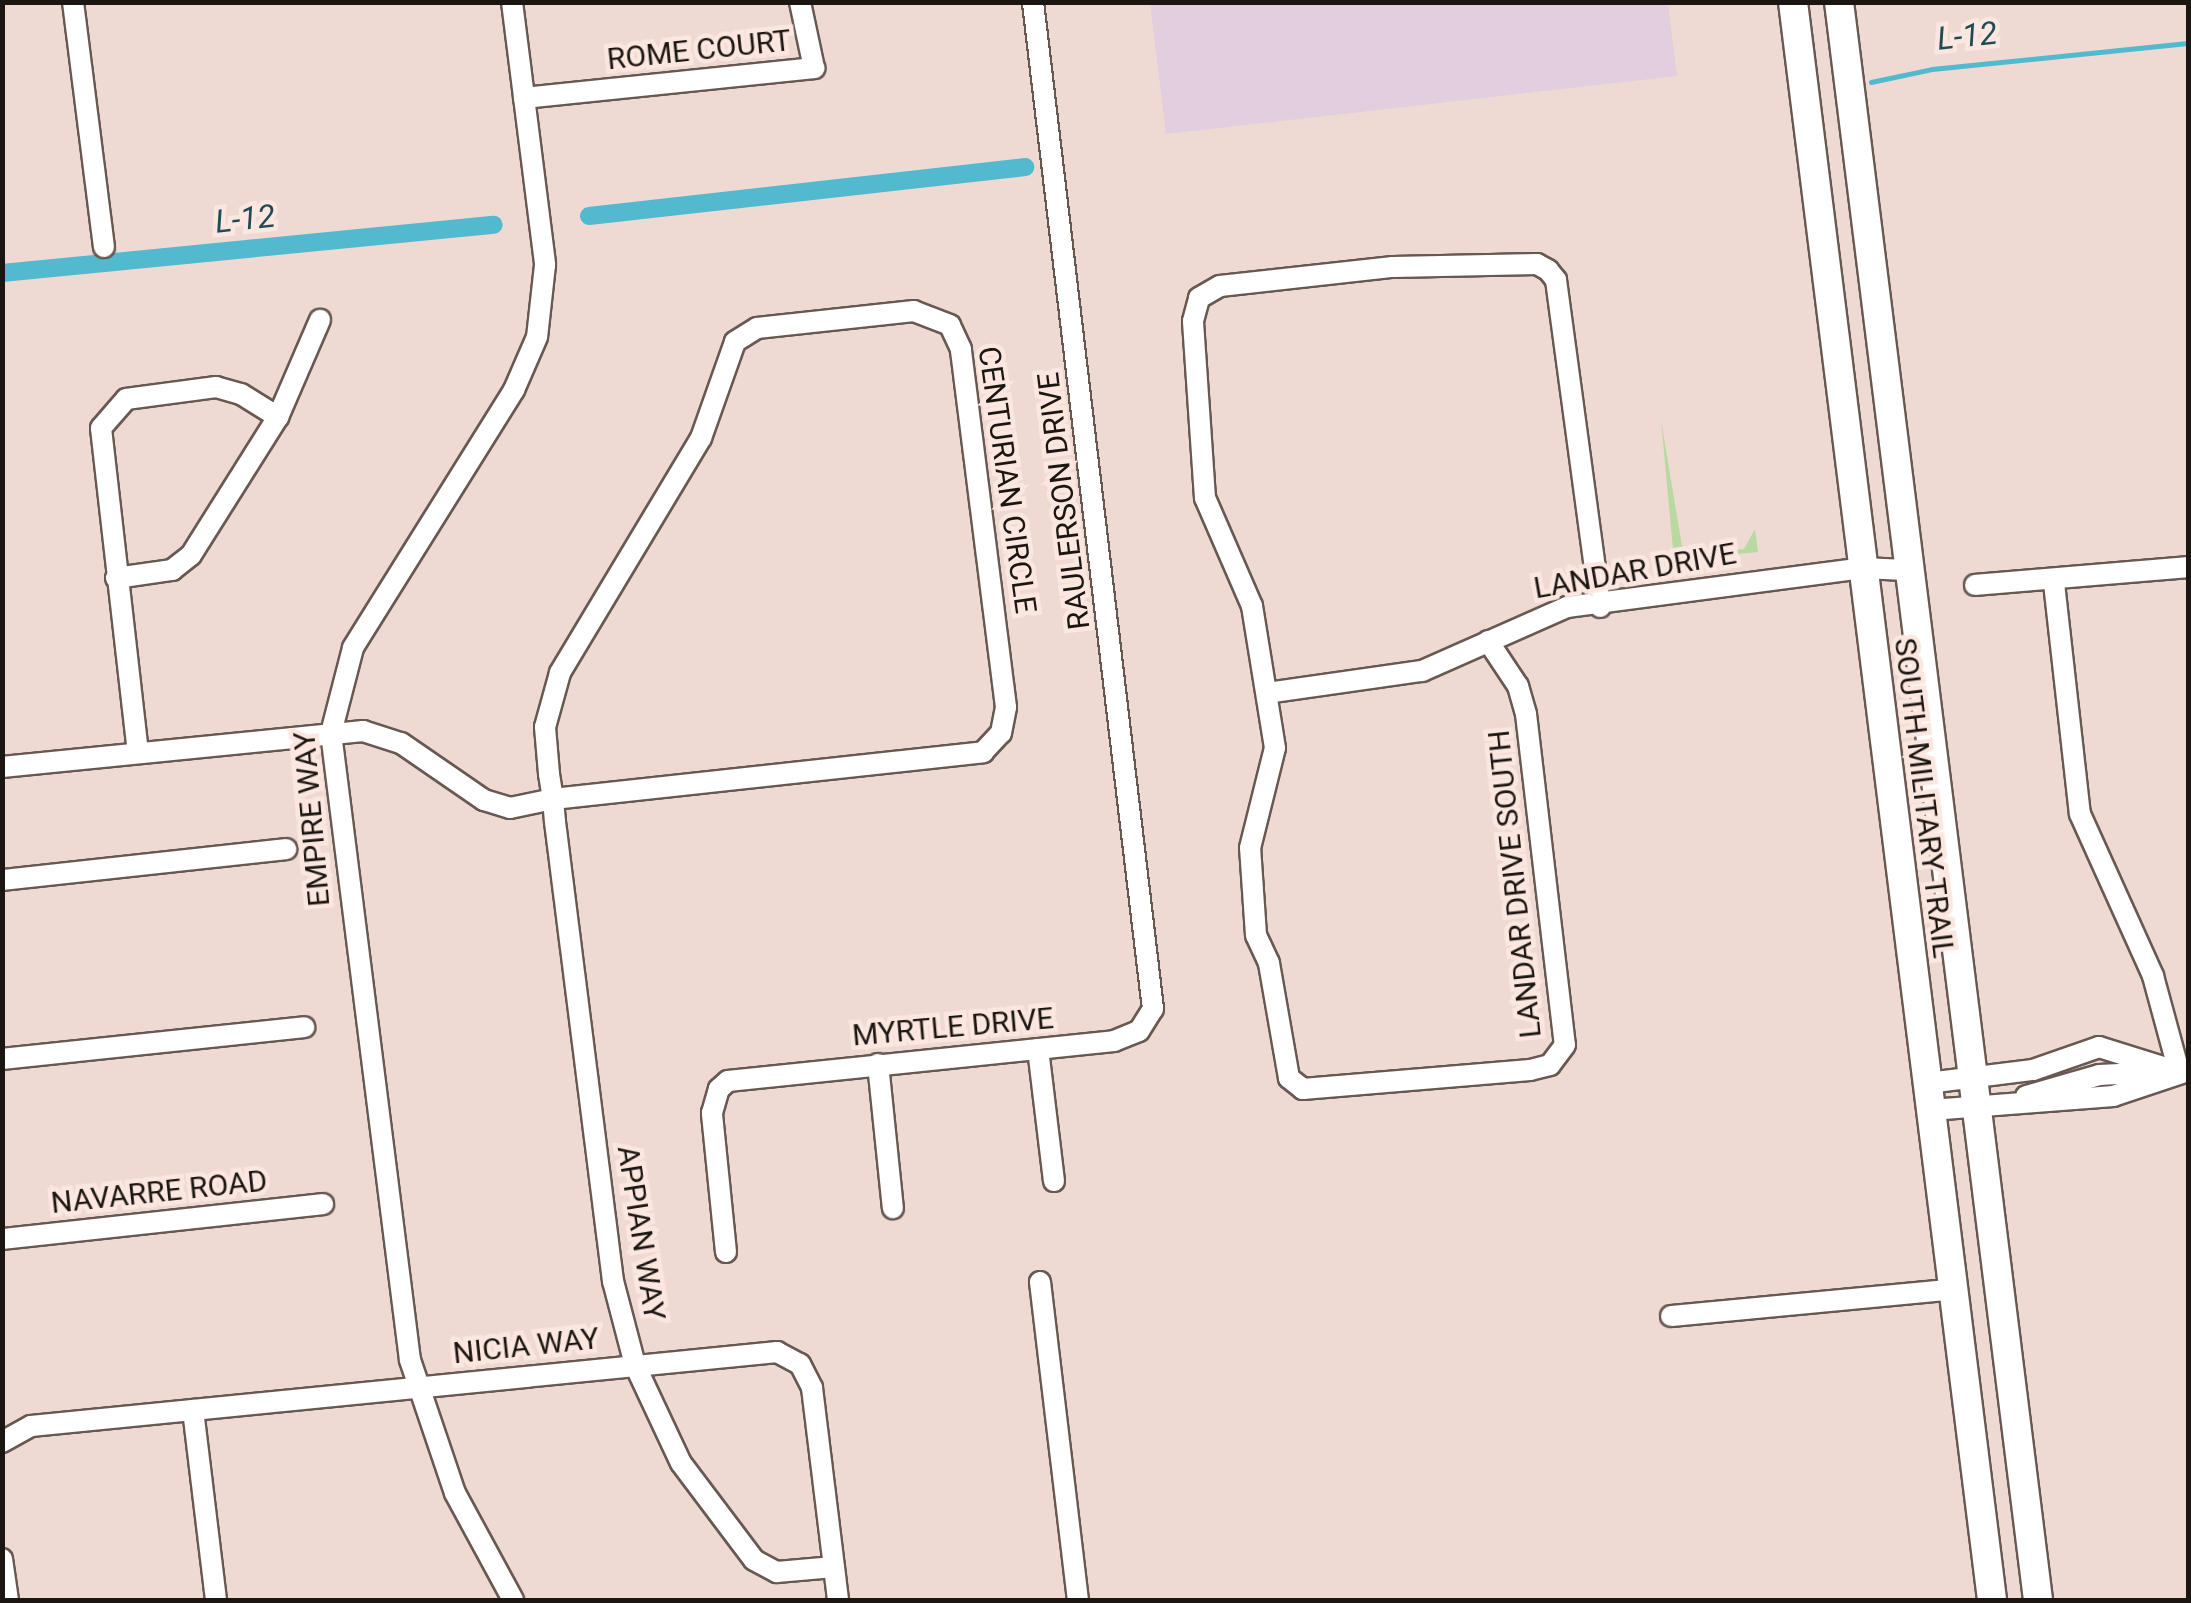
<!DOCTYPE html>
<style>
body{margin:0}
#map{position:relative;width:2191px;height:1603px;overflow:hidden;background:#eedad3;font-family:Roboto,sans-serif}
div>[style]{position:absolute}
.commercial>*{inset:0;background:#e2cede}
.green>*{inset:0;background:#b8daa1}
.stream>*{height:5px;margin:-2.5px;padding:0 2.5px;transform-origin:2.5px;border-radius:2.5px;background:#53b9ce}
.canal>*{height:18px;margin:-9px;padding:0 9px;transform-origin:9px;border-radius:9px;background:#53b9ce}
.roads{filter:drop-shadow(2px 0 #685852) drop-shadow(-2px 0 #685852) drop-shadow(0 2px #685852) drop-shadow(0 -2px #685852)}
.street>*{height:20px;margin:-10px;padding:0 10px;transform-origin:10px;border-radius:10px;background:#fff}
.secondary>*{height:28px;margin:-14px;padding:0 14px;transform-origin:14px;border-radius:14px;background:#fff}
span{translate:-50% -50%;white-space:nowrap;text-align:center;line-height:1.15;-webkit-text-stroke:9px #fbe7e0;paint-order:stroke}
.street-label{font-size:30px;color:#1c1613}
.water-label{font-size:32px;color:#1e4b54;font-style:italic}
.frame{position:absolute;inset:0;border:5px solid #1c1613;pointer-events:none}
</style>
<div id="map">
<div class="commercial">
<div style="clip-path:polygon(1150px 3px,1668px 3px,1677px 76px,1166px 134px)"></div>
</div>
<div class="green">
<div style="clip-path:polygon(1661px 420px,1682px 546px,1700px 554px,1744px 549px,1755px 529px,1758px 552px,1674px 560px)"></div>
</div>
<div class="stream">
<div style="left:1871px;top:82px;width:62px;rotate:-12deg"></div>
<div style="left:1932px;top:69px;width:257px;rotate:-5.8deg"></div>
</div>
<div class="canal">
<div style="left:589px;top:216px;width:439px;rotate:-6.4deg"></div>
<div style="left:2px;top:273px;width:494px;rotate:-5.6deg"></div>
</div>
<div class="roads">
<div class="street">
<div style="left:73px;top:2px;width:247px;rotate:82.8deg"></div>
<div style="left:512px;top:2px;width:265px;rotate:82.8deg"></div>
<div style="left:545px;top:265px;width:72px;rotate:96.3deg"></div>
<div style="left:537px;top:337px;width:58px;rotate:113.5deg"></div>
<div style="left:514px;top:390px;width:304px;rotate:122deg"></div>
<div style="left:353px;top:648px;width:88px;rotate:104.5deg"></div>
<div style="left:331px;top:733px;width:632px;rotate:82.82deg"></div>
<div style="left:410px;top:1360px;width:140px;rotate:71.3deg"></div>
<div style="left:455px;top:1493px;width:122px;rotate:61.5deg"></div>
<div style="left:524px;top:98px;width:292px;rotate:-5.9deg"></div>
<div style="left:814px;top:68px;width:67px;rotate:-102deg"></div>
<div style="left:116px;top:578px;width:57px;rotate:-8.1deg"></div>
<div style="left:172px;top:570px;width:24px;rotate:-38deg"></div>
<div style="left:191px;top:555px;width:163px;rotate:-57.8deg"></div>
<div style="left:278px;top:417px;width:106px;rotate:-66.6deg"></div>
<div style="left:2054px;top:583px;width:232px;rotate:83.6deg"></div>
<div style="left:2080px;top:814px;width:178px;rotate:65.7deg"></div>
<div style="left:2153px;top:976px;width:99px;rotate:74.8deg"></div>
<div style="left:1975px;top:585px;width:214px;rotate:-4.8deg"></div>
<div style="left:1488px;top:641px;width:54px;rotate:56.3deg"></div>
<div style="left:1518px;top:686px;width:29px;rotate:74deg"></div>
<div style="left:1526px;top:714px;width:333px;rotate:83.3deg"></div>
<div style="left:1565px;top:1045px;width:25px;rotate:127deg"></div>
<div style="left:1550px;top:1065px;width:21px;rotate:166deg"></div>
<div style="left:1530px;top:1070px;width:228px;rotate:175.2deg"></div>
<div style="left:1303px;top:1089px;width:18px;rotate:-142deg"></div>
<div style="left:1289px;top:1078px;width:117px;rotate:-99.9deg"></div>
<div style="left:1269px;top:963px;width:31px;rotate:-115deg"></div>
<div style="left:1256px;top:935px;width:87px;rotate:-93.9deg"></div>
<div style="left:1250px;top:848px;width:103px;rotate:-76deg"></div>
<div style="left:1275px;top:748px;width:144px;rotate:-99.2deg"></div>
<div style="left:1252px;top:606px;width:118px;rotate:-113.5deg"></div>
<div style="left:1205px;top:498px;width:177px;rotate:-93.9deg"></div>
<div style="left:1193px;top:321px;width:24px;rotate:-75deg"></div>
<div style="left:1199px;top:298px;width:24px;rotate:-30deg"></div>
<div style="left:1220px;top:286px;width:174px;rotate:-6.3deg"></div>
<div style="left:1393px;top:267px;width:144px;rotate:-1.2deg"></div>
<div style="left:1537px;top:264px;width:13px;rotate:29deg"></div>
<div style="left:1548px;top:270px;width:13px;rotate:51deg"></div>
<div style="left:1556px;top:280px;width:330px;rotate:82.3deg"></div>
<div style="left:1267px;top:693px;width:157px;rotate:-8.1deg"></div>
<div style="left:1422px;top:671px;width:158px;rotate:-23.8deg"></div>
<div style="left:1567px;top:607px;width:298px;rotate:-7.5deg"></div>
<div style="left:1862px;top:568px;width:44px;rotate:2.6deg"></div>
<div style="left:138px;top:753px;width:327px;rotate:-96.5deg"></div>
<div style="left:101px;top:428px;width:38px;rotate:-49deg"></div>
<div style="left:126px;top:399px;width:91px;rotate:-7.6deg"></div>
<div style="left:216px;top:387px;width:26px;rotate:16deg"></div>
<div style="left:241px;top:394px;width:44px;rotate:31.9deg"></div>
<div style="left:2px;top:767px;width:363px;rotate:-5.7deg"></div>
<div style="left:363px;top:731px;width:40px;rotate:18deg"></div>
<div style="left:401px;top:743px;width:101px;rotate:34.5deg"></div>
<div style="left:484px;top:800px;width:27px;rotate:17deg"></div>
<div style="left:510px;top:808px;width:44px;rotate:-11.8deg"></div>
<div style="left:553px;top:799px;width:433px;rotate:-6.2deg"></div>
<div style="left:983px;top:752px;width:26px;rotate:-47deg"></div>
<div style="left:1001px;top:733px;width:26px;rotate:-79deg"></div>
<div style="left:1006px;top:707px;width:361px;rotate:-97.2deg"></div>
<div style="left:961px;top:349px;width:26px;rotate:-115deg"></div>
<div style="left:950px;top:325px;width:39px;rotate:-159deg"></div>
<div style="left:914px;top:311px;width:158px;rotate:173.8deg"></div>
<div style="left:757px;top:328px;width:26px;rotate:148deg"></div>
<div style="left:735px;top:342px;width:102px;rotate:109.5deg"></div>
<div style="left:701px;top:438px;width:274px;rotate:121deg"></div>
<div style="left:560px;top:673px;width:56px;rotate:105.5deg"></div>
<div style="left:545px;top:727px;width:47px;rotate:85.1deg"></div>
<div style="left:549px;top:774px;width:25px;rotate:81deg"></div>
<div style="left:553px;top:799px;width:23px;rotate:85deg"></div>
<div style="left:555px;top:822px;width:463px;rotate:82.8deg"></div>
<div style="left:613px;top:1281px;width:87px;rotate:75.3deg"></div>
<div style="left:635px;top:1365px;width:108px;rotate:64.9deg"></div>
<div style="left:681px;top:1463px;width:121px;rotate:53deg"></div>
<div style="left:754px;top:1560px;width:26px;rotate:28deg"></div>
<div style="left:777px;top:1572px;width:57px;rotate:-5deg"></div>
<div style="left:2px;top:880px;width:286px;rotate:-6.2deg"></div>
<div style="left:1038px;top:1049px;width:133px;rotate:83.1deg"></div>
<div style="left:2px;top:1059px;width:304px;rotate:-6deg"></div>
<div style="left:878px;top:1064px;width:145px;rotate:84.1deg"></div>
<div style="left:1928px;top:1083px;width:106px;rotate:-7.1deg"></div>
<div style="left:2033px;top:1070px;width:70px;rotate:-19.2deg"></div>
<div style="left:2099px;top:1047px;width:84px;rotate:17.4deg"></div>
<div style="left:2026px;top:1096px;width:76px;rotate:-16deg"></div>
<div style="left:2099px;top:1075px;width:36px;rotate:-3deg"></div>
<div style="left:2135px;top:1073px;width:14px;rotate:30deg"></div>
<div style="left:1931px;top:1110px;width:183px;rotate:-4.4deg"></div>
<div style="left:2113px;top:1096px;width:79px;rotate:-18.4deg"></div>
<div style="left:2px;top:1239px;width:323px;rotate:-6.2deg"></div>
<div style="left:726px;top:1252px;width:140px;rotate:-95.8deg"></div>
<div style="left:712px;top:1113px;width:25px;rotate:-74deg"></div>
<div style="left:719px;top:1089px;width:12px;rotate:-42deg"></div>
<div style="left:728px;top:1081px;width:388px;rotate:-5.9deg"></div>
<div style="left:1114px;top:1041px;width:27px;rotate:-22deg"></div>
<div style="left:1139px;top:1031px;width:26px;rotate:-58deg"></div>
<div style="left:1153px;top:1009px;width:1014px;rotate:-96.8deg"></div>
<div style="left:1040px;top:1282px;width:320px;rotate:83.2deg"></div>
<div style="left:1671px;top:1316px;width:284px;rotate:-5.4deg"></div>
<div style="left:193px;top:1410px;width:191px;rotate:83.1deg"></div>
<div style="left:2px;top:1442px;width:33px;rotate:-29deg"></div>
<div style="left:31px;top:1426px;width:750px;rotate:-5.66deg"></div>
<div style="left:777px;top:1352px;width:26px;rotate:28deg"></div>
<div style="left:800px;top:1364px;width:27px;rotate:63deg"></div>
<div style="left:812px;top:1388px;width:214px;rotate:83deg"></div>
<div style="left:2px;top:1559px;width:41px;rotate:81.7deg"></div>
</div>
<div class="secondary">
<div style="left:1793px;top:2px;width:1610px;rotate:82.9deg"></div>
<div style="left:1839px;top:2px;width:1610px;rotate:82.9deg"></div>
</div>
</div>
<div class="street-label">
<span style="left:699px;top:50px;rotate:-6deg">ROME COURT</span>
<span style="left:1007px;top:480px;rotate:82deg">CENTURIAN CIRCLE</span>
<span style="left:1064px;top:501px;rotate:-97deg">RAULERSON DRIVE</span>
<span style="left:1635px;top:571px;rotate:-10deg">LANDAR DRIVE</span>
<span style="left:1924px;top:798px;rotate:83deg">SOUTH MILITARY TRAIL</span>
<span style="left:312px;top:819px;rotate:-95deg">EMPIRE WAY</span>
<span style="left:1515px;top:884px;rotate:-96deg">LANDAR DRIVE SOUTH</span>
<span style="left:953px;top:1027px;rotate:-5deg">MYRTLE DRIVE</span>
<span style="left:159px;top:1192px;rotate:-6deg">NAVARRE ROAD</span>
<span style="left:641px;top:1233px;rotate:81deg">APPIAN WAY</span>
<span style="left:526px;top:1346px;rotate:-6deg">NICIA WAY</span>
</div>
<div class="water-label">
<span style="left:1967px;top:36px;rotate:-6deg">L-12</span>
<span style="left:245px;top:219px;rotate:-6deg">L-12</span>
</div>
<div class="frame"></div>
</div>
